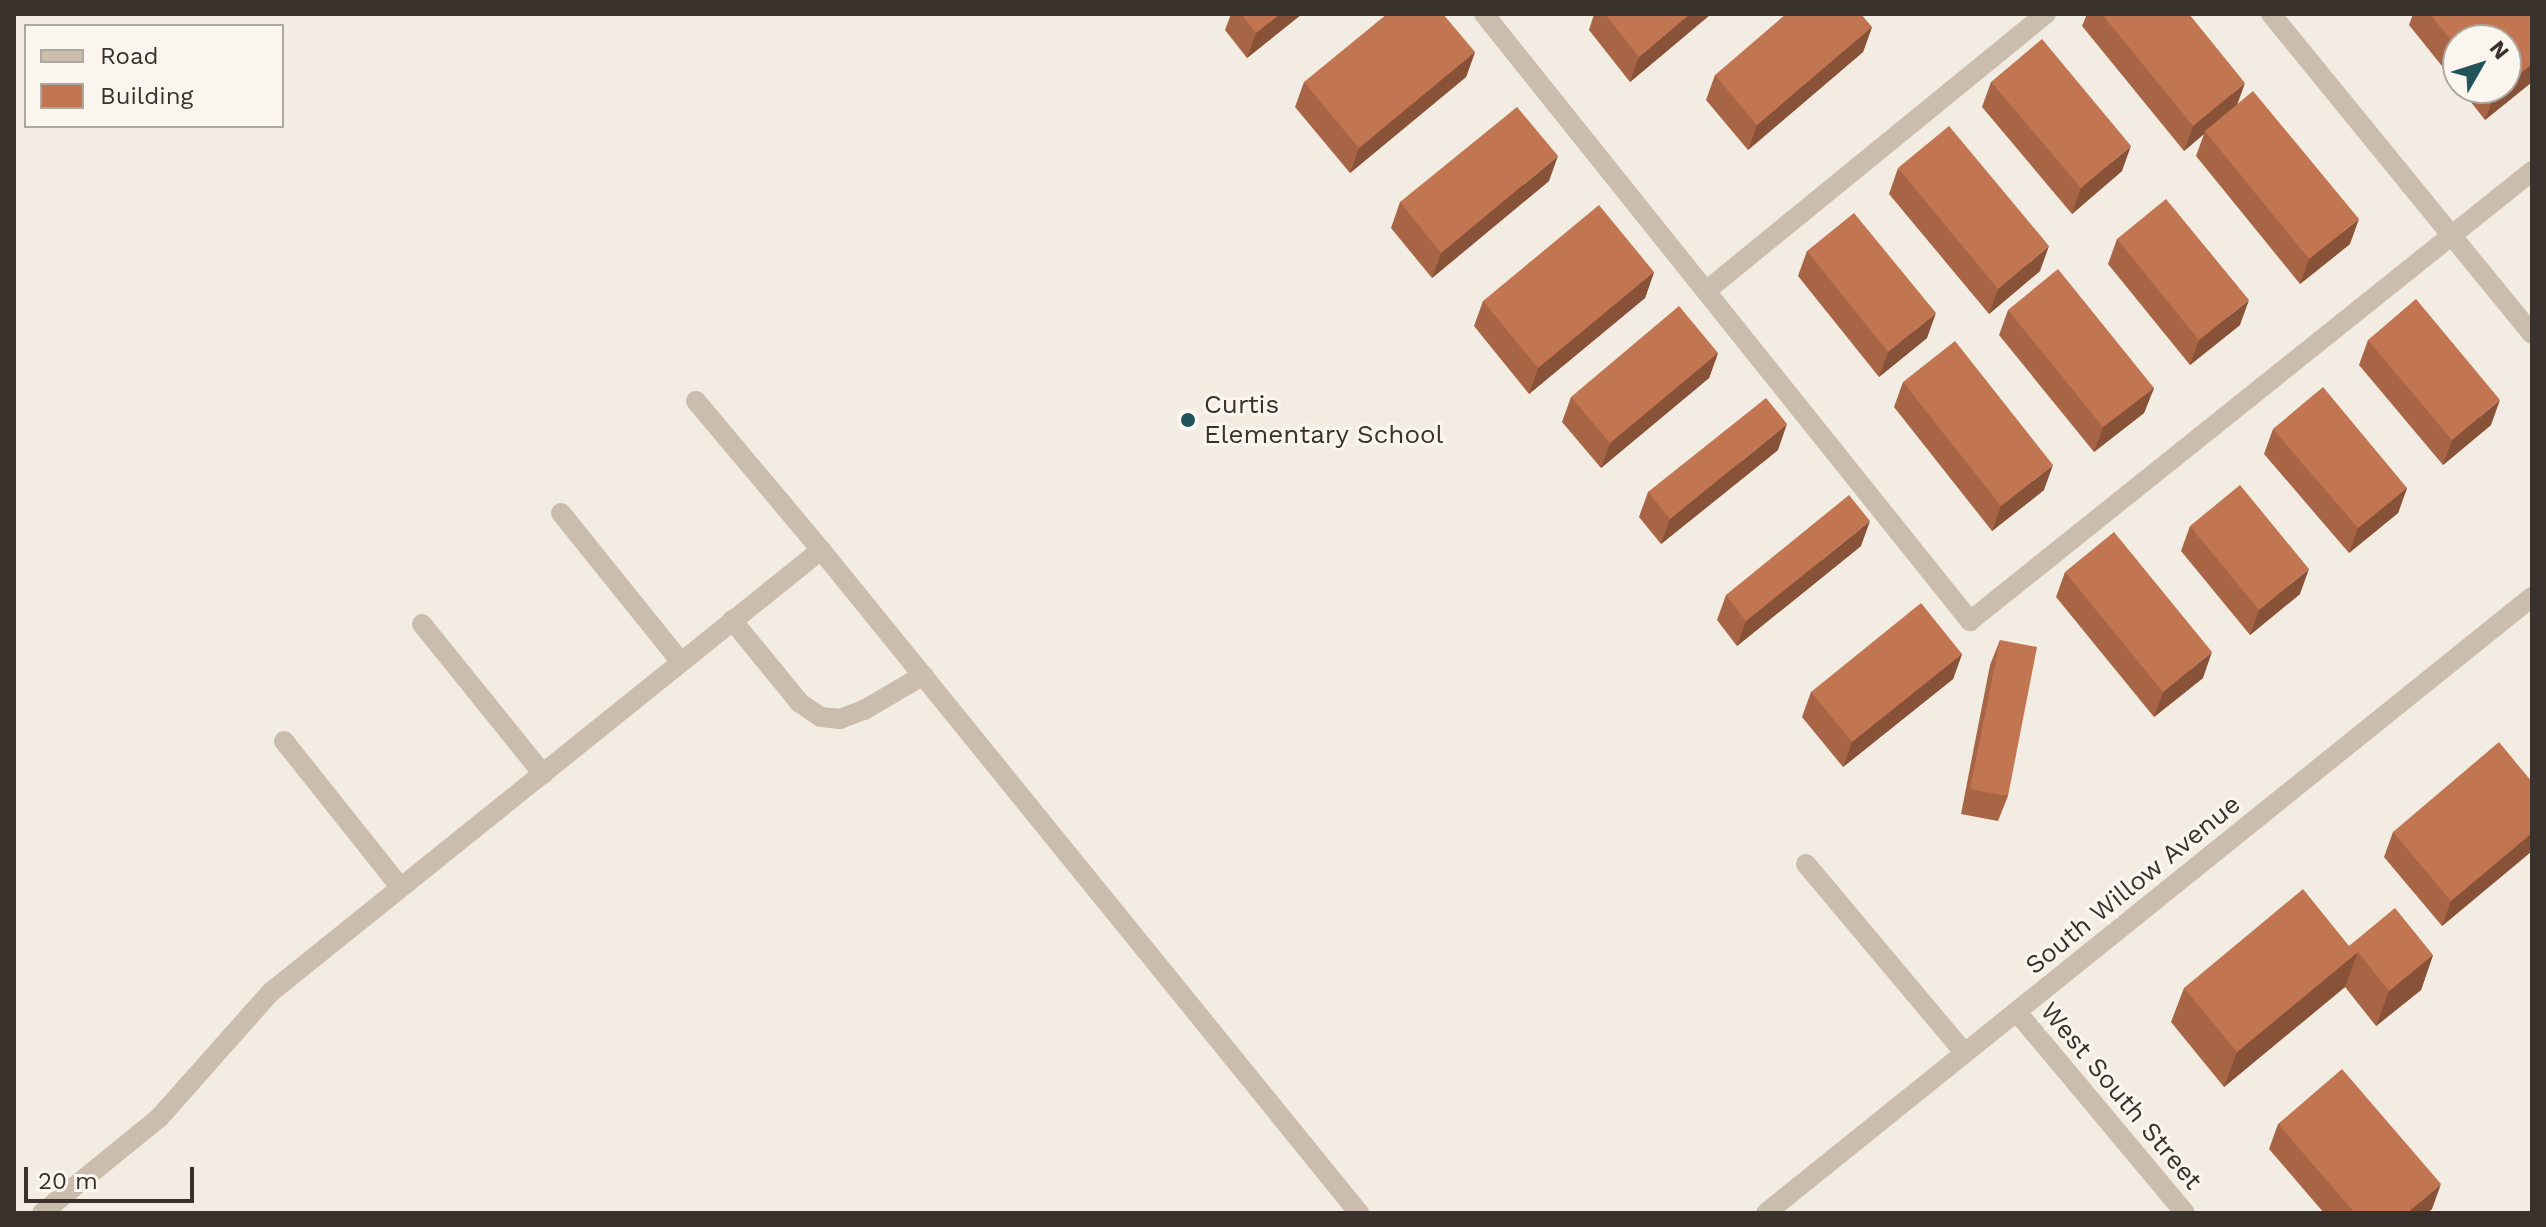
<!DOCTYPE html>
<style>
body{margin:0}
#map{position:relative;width:2546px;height:1227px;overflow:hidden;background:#f3ece2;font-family:"Work Sans",sans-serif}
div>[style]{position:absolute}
.minor>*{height:20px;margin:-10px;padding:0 10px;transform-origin:10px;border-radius:10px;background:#cbbdad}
.wall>*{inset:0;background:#a76546}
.shaded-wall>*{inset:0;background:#885239}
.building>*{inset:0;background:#c27551}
.dots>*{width:22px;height:22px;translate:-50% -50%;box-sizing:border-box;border:4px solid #faf6ee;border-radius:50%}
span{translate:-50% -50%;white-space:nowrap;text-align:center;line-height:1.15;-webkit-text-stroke:6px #faf6ee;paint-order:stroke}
.poi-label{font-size:26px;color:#3a312c}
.left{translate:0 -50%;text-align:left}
.street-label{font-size:26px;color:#3a312c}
.frame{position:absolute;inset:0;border:16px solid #3a312c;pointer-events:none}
.legend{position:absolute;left:24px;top:24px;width:260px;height:104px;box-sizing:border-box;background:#faf6ee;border:2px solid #ada7a0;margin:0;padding:10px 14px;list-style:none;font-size:24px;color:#3a312c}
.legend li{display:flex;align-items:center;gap:16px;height:40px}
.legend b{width:40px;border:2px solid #ada7a0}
.north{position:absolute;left:2442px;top:24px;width:80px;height:80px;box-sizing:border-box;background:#faf6ee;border:2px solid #ada7a0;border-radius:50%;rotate:51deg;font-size:22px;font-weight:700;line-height:32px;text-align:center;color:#3a312c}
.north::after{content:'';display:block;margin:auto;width:28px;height:36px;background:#22535b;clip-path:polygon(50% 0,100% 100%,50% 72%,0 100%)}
.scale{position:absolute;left:24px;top:1167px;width:170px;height:36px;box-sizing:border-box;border:4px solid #3a312c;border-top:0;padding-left:10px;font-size:24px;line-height:28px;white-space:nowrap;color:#3a312c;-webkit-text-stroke:6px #faf6ee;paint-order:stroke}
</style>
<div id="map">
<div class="minor">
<div style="left:1484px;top:14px;width:778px;rotate:51.32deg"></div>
<div style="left:1970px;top:621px;width:720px;rotate:-38.68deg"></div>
<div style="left:2271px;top:14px;width:413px;rotate:50.8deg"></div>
<div style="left:1706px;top:291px;width:439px;rotate:-39.2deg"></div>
<div style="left:696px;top:401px;width:194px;rotate:50deg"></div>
<div style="left:561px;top:513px;width:191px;rotate:51.2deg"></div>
<div style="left:732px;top:620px;width:107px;rotate:50.7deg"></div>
<div style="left:800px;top:703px;width:25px;rotate:34deg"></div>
<div style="left:821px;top:717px;width:19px;rotate:6deg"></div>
<div style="left:840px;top:719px;width:26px;rotate:-21deg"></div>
<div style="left:864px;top:710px;width:69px;rotate:-30.3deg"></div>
<div style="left:422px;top:624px;width:193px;rotate:51.1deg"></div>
<div style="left:284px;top:741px;width:186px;rotate:51.5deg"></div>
<div style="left:1806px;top:864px;width:246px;rotate:50deg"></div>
<div style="left:2017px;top:1012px;width:262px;rotate:50.1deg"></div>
<div style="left:42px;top:1213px;width:151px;rotate:-39.1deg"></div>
<div style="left:159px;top:1118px;width:169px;rotate:-48.4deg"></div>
<div style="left:271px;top:992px;width:706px;rotate:-38.79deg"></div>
<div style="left:821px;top:550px;width:854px;rotate:50.94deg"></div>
<div style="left:1766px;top:1213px;width:983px;rotate:-38.81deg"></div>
</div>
<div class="wall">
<div style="clip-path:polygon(1231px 14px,1302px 14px,1247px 58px,1225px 30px)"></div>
<div style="clip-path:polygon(1594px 14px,1711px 14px,1630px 82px,1589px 30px)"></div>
<div style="clip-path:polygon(2087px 14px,2189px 14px,2237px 104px,2350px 244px,2300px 284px,2196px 156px,2204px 134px,2184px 151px,2082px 26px)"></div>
<div style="clip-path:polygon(2413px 14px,2528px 14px,2532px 19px,2532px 82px,2485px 120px,2460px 88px,2506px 88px,2506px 40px,2458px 40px,2458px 86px,2409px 25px)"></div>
<div style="clip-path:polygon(1872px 27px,1863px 52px,1748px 150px,1706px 100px,1715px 75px)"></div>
<div style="clip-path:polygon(1475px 52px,1466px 77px,1350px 173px,1295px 107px,1304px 82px)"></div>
<div style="clip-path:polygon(1991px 82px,2122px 171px,2072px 214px,1982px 107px)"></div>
<div style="clip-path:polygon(1898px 168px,2040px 271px,1989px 314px,1889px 194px)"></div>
<div style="clip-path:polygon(1549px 181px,1432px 278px,1391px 228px,1400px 202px)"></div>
<div style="clip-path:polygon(2117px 239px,2240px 325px,2190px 365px,2108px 264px)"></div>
<div style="clip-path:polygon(1807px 251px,1927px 338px,1879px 377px,1798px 276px)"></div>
<div style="clip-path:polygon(1654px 272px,1645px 298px,1529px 394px,1474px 326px,1483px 301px)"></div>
<div style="clip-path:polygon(2008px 310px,2154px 388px,2144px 413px,2094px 452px,1999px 335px)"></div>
<div style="clip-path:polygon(2368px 340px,2491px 425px,2443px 465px,2359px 365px)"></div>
<div style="clip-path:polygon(1718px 353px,1709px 378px,1601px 468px,1562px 422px,1571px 397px)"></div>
<div style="clip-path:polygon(1903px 382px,2044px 490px,1992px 531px,1894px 407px)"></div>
<div style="clip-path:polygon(2273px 429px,2407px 488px,2398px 513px,2349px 553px,2264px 454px)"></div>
<div style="clip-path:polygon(1778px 450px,1661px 544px,1639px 517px,1648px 492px)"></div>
<div style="clip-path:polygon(2190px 526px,2300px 594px,2250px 635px,2181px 551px)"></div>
<div style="clip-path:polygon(1861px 546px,1737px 646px,1717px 620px,1726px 595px)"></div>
<div style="clip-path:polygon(2065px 572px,2203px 678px,2154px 717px,2056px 597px)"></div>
<div style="clip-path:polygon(2000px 640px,2008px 796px,1998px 821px,1961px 814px,1990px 665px)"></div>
<div style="clip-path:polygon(1962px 654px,1953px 679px,1843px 767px,1802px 717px,1811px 692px)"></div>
<div style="clip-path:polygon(2532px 782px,2532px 851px,2442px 926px,2384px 857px,2393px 832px)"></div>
<div style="clip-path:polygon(2349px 946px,2433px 955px,2421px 990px,2376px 1026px,2345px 987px,2224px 1087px,2171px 1022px,2184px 988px)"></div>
<div style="clip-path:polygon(2278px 1124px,2432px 1209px,2427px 1213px,2324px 1213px,2269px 1149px)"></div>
</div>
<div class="shaded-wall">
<div style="clip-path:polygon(1280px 14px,1302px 14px,1247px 58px,1256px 33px)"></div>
<div style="clip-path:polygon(1690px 14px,1711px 14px,1630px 82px,1639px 57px)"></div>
<div style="clip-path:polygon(1872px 27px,1863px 52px,1748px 150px,1757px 125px)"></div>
<div style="clip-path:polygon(1475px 52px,1466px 77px,1350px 173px,1359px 148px)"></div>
<div style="clip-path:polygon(2532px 64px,2532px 82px,2485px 120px,2494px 95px,2502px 88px,2506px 88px,2506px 85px)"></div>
<div style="clip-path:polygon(2245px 83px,2236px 108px,2205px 131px,2204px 134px,2184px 151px,2193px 126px)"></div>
<div style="clip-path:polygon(2131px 146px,2122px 171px,2072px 214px,2081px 188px)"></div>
<div style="clip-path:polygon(1558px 156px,1549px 181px,1432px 278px,1441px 253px)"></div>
<div style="clip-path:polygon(2359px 219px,2350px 244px,2300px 284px,2309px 259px)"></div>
<div style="clip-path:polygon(2049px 246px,2040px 271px,1989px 314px,1998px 289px)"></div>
<div style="clip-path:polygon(1654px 272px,1645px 298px,1529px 394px,1538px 368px)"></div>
<div style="clip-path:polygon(2249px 300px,2240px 325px,2190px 365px,2199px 340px)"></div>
<div style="clip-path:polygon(1936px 313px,1927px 338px,1879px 377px,1888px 352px)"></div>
<div style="clip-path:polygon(1718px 353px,1709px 378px,1601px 468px,1610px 443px)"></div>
<div style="clip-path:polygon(2154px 388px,2144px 413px,2094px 452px,2103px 427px)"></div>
<div style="clip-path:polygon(2500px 400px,2491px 425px,2443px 465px,2452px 440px)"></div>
<div style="clip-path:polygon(1787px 424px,1778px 450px,1661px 544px,1670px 519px)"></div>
<div style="clip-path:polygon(2053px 465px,2044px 490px,1992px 531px,2001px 506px)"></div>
<div style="clip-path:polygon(2407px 488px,2398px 513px,2349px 553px,2358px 528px)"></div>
<div style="clip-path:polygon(1870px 521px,1861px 546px,1737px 646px,1746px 621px)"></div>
<div style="clip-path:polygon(2309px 569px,2300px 594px,2250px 635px,2259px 610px)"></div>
<div style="clip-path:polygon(2212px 652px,2203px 678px,2154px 717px,2163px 692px)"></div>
<div style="clip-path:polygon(1962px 654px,1953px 679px,1843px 767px,1852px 742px)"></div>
<div style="clip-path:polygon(2532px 833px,2532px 851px,2442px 926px,2451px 901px)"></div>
<div style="clip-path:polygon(2358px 952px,2345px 987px,2224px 1087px,2237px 1052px)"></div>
<div style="clip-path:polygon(2433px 955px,2421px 990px,2376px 1026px,2389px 991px)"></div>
<div style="clip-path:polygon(2441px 1184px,2432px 1209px,2427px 1213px,2407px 1213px)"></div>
</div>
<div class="building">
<div style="clip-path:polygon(1241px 14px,1280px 14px,1256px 33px)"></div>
<div style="clip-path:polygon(1387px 14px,1443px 14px,1475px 52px,1359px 148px,1304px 82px)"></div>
<div style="clip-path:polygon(1605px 14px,1690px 14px,1639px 57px)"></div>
<div style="clip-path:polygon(1786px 14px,1861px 14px,1872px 27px,1757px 125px,1715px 75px)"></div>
<div style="clip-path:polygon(2102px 14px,2189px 14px,2245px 83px,2193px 126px)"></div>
<div style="clip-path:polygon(2430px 14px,2528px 14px,2532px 19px,2532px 64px,2506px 85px,2506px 40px,2458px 40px,2458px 49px)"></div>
<div style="clip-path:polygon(2042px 39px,2131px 146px,2081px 188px,1991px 82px)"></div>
<div style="clip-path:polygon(2489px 88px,2502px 88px,2494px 95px)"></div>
<div style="clip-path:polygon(2253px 91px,2359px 219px,2309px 259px,2205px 131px)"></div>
<div style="clip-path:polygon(1517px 107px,1558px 156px,1441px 253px,1400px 202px)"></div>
<div style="clip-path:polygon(1949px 126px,2049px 246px,1998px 289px,1898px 168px)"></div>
<div style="clip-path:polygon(2166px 199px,2249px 300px,2199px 340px,2117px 239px)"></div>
<div style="clip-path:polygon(1599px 205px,1654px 272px,1538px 368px,1483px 301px)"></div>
<div style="clip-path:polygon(1854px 213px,1936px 313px,1888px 352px,1807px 251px)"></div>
<div style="clip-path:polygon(2058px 269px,2154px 388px,2103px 427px,2008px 310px)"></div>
<div style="clip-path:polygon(2416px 299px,2500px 400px,2452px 440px,2368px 340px)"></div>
<div style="clip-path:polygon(1679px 306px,1718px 353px,1610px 443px,1571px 397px)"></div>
<div style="clip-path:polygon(1955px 341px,2053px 465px,2001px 506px,1903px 382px)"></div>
<div style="clip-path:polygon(2323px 387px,2407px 488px,2358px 528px,2273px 429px)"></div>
<div style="clip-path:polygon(1766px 398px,1787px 424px,1670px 519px,1648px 492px)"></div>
<div style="clip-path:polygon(2240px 485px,2309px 569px,2259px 610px,2190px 526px)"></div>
<div style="clip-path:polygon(1849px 495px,1870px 521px,1746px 621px,1726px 595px)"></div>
<div style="clip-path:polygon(2114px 532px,2212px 652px,2163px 692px,2065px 572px)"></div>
<div style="clip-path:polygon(1921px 603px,1962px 654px,1852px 742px,1811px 692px)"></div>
<div style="clip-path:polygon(2000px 640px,2037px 647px,2008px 796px,1970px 789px)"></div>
<div style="clip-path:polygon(2499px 742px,2532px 782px,2532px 833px,2451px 901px,2393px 832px)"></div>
<div style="clip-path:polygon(2303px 889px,2349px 946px,2395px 908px,2433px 955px,2389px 991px,2358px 952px,2237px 1052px,2184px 988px)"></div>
<div style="clip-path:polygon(2342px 1069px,2441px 1184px,2407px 1213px,2355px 1213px,2278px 1124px)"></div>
</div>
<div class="dots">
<div style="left:1188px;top:420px;background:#22535b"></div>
</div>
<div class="poi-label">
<span class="left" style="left:1204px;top:420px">Curtis<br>Elementary School</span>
</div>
<div class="street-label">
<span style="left:2133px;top:885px;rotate:-39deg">South Willow Avenue</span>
<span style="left:2121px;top:1096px;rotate:50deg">West South Street</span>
</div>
<div class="frame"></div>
<ul class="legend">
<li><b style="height:10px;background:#cbbdad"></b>Road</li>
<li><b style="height:22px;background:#c27551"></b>Building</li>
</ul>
<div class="north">N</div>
<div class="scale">20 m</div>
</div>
